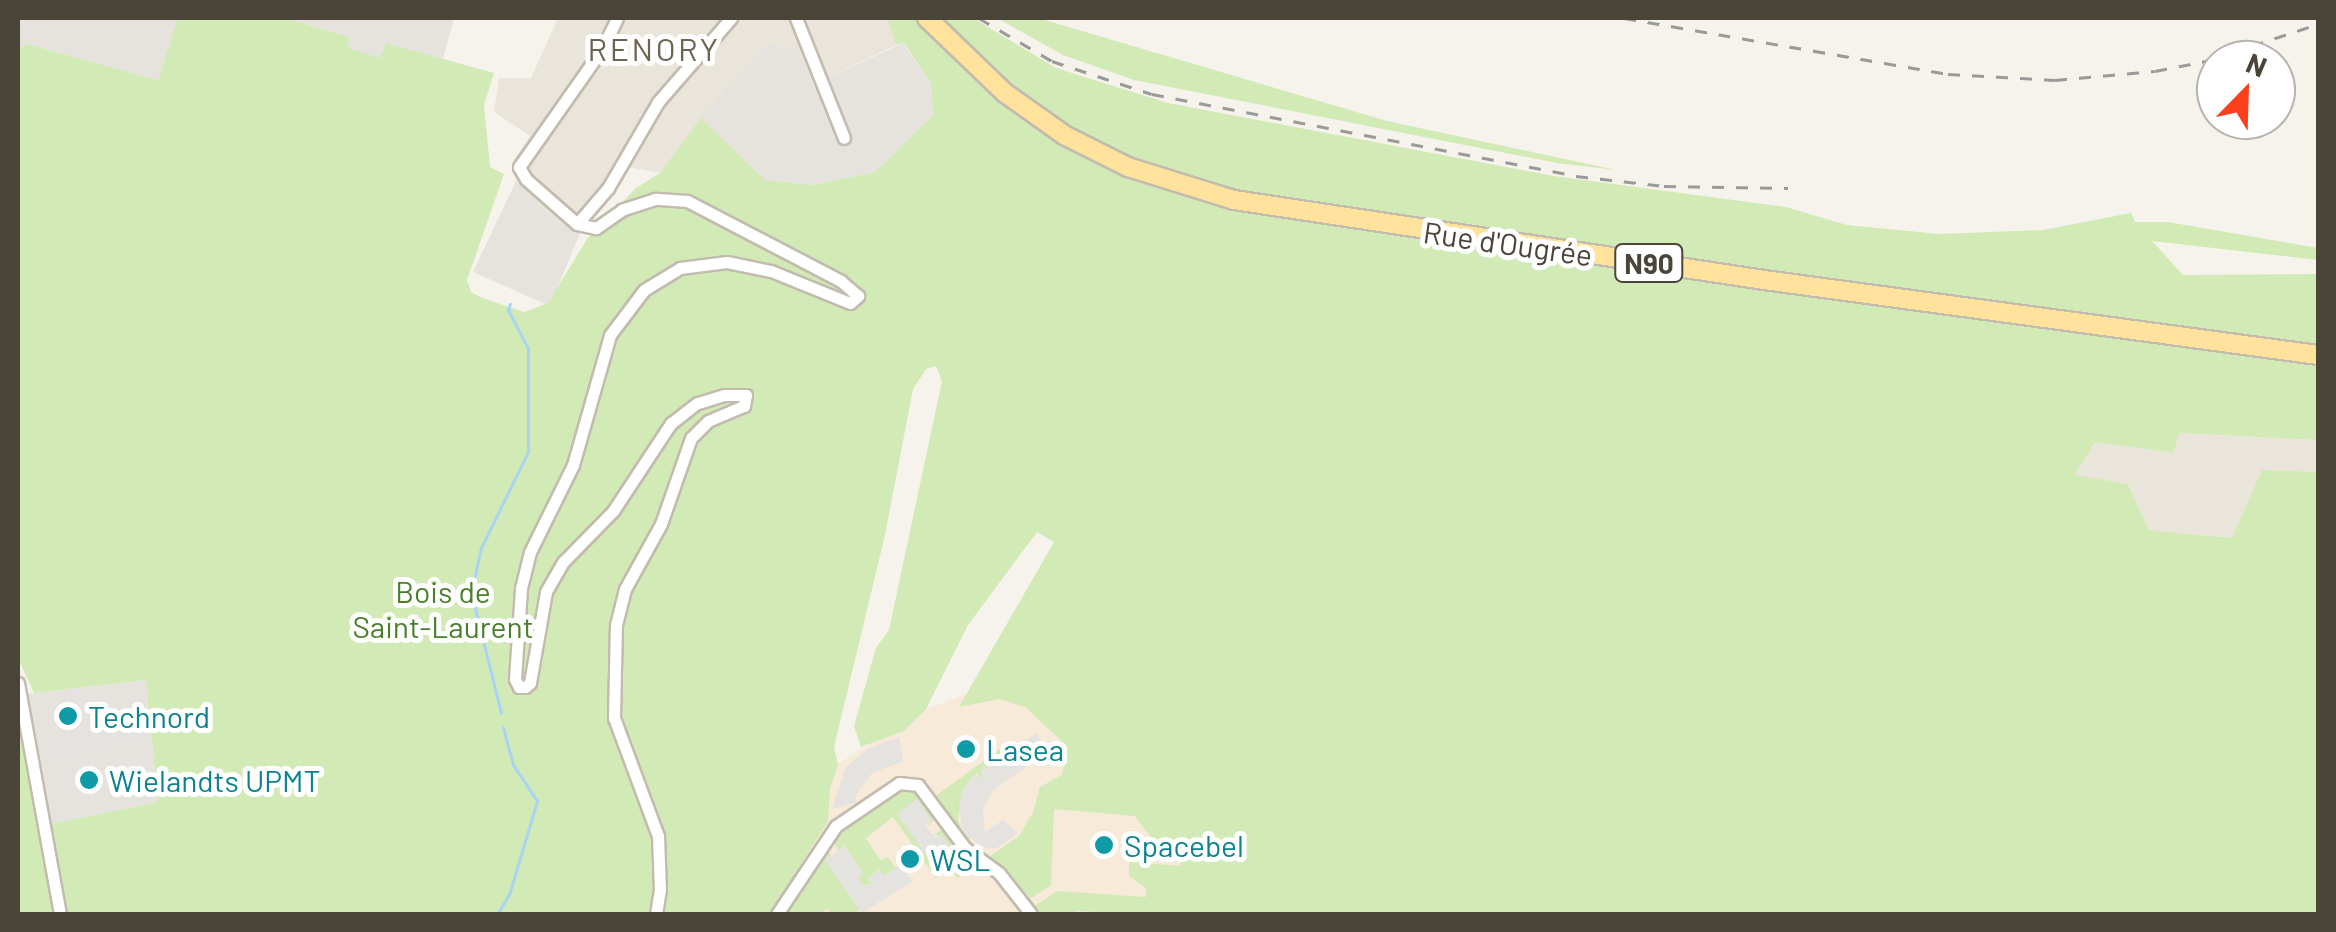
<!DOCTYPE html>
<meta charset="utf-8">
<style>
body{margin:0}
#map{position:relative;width:2336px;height:932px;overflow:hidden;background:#f6f3ec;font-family:Barlow,sans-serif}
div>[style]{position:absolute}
.residential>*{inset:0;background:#eae5da}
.commercial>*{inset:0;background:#f7ead8}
.industrial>*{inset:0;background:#e6e2dd}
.green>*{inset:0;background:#d2eab5}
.parking>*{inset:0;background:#e5e3e0}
.stream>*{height:2.5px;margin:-1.25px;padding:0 1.25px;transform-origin:1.25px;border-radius:1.25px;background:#a9d4f2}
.roads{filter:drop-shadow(2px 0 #c2bbae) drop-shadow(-2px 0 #c2bbae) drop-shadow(0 2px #c2bbae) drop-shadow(0 -2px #c2bbae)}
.minor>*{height:11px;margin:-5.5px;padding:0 5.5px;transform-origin:5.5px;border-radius:5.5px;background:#fff}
.primary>*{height:18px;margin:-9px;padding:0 9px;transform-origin:9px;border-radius:9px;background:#ffe39c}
.rail>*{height:2.5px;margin-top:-1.25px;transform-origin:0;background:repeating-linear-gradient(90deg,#9a9a9a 0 12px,transparent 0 24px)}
.dots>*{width:28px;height:28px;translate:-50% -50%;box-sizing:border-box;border:5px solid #fff;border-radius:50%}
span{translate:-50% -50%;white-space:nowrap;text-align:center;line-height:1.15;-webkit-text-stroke:10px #fff;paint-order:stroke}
.shield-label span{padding:2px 8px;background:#fff;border:2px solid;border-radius:8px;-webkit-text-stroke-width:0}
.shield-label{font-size:28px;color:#4b4439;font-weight:700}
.street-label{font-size:30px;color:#4b4439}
.park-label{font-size:30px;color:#4a7f2a}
.culture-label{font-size:30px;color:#0d838f}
.left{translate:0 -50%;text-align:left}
.neighbourhood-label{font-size:32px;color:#6e6250;letter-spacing:2.5px}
.frame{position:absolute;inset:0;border:20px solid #4b4439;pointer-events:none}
.north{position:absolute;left:2196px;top:40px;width:100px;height:100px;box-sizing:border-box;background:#fff;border:2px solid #b7b4b0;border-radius:50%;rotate:23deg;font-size:28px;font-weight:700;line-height:40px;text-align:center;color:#4b4439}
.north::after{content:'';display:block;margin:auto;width:35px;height:45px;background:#fc3f1d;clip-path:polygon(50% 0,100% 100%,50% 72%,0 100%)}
</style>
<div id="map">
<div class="residential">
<div style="clip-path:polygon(558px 18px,887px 18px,896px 45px,813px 85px,767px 43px,660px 173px,628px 167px,580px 233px,554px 219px,516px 181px,514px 160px,530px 136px,494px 112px,499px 78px,531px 78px)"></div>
<div style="clip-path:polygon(2178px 433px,2318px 440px,2318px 472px,2262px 471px,2233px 538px,2149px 530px,2128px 484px,2075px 476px,2095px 442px,2174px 453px)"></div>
</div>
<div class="commercial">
<div style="clip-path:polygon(983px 688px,1025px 707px,1274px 914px,770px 914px,790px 882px,838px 764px,926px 709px)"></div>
</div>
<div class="industrial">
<div style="clip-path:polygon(18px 18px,178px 18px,158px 80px,27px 44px,18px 49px)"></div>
<div style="clip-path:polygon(286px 18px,454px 18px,443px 59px,386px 43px,380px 59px,347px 48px,349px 37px)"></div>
<div style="clip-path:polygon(767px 43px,799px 51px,813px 85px,903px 43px,931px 83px,933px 116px,875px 172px,812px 185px,765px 180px,701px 118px)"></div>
<div style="clip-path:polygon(516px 181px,554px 219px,580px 233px,550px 306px,473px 272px)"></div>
<div style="clip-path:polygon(146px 680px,158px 802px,50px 824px,35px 742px,18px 743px,18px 695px)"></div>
</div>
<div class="green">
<div style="clip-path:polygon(178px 18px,286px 18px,349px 37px,348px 48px,380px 58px,386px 43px,494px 73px,484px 105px,490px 167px,504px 174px,467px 280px,471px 292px,480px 297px,524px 312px,548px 303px,587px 239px,636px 188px,660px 173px,701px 118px,765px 180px,812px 185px,875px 172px,933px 115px,931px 83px,904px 43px,896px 45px,887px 18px,973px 18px,1056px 68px,1168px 103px,1554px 176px,1786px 207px,1847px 225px,1939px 234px,2043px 230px,2131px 213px,2135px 222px,2168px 222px,2318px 248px,2318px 260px,2152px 241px,2183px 275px,2318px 274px,2318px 440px,2179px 433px,2174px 453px,2095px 442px,2075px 475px,2128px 484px,2149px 530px,2232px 538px,2262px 470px,2318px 472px,2318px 914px,1147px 914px,1076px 911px,1074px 914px,1038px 914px,1033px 907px,1057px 891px,1146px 897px,1146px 888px,1129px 876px,1129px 862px,1180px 866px,1183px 843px,1153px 840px,1135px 816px,1054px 809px,1051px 885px,1031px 898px,990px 856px,1019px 836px,1033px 812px,1040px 787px,1062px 775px,1068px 747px,1025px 707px,999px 699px,959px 707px,1054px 542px,1037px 532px,968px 625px,926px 709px,904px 731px,861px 747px,854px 726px,876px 648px,889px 630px,942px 381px,936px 366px,926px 369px,913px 389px,885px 535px,834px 747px,838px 764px,830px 789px,828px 821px,770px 914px,18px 914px,18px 743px,25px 742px,40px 826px,158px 802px,146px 680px,34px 693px,18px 658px,18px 49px,27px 44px,158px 80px)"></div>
<div style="clip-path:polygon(997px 18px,1038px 18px,1387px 121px,1616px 170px,1557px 163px,1134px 80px,1063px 55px)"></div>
<div style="clip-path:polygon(1001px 748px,1005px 754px,982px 769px,986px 777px,982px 780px,977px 773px,964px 788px,958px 819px,962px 832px,971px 839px,964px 840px,933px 798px)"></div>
<div style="clip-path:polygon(899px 788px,917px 790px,935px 818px,927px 828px,930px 821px,917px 800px,936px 869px,940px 835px,933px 835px,941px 830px,978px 864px,957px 878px,950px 869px,936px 878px,893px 817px,866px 838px,880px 860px,888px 857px,896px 868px,884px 876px,879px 870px,868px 878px,872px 884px,863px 885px,857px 877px,863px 873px,844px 846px,838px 851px,833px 840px)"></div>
<div style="clip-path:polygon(827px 849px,831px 855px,825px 860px,860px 910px,853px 914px,832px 914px,827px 909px,818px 914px,783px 914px,802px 894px,806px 878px)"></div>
</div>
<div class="parking">
<div style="clip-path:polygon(140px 718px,143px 742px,83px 751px,78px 747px,78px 754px,58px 757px,55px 739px,103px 731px,103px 724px)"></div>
<div style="clip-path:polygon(1036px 733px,1048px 752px,993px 790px,983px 809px,985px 832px,1003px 820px,1018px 833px,997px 848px,985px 848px,962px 832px,959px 804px,964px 788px,974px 774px,983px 779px,981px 770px)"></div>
<div style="clip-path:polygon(899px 737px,903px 761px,872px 773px,856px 795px,856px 803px,832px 809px,846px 767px,867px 749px)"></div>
<div style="clip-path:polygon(917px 799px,931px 820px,925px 825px,935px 838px,941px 834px,956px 856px,936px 869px,897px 814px)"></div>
<div style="clip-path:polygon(845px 846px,863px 873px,858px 877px,863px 885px,872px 885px,868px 878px,880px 870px,884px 876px,900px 864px,912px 882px,862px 913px,825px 860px)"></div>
</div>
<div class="stream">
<div style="left:501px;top:713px;width:124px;rotate:-104deg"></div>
<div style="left:471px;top:593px;width:46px;rotate:-77.5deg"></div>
<div style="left:481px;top:548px;width:107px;rotate:-63.9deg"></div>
<div style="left:528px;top:452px;width:103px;rotate:-90deg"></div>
<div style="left:528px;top:349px;width:44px;rotate:-117.1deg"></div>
<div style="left:508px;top:310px;width:6px;rotate:-72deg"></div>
<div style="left:497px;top:914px;width:22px;rotate:-58deg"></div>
<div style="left:509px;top:895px;width:98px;rotate:-73.4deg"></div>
<div style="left:537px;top:801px;width:43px;rotate:-123.7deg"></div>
<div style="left:513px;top:765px;width:38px;rotate:-105deg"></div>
</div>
<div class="roads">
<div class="minor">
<div style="left:796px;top:18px;width:129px;rotate:68.2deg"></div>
<div style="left:577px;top:224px;width:68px;rotate:-138.6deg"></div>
<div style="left:526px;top:179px;width:14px;rotate:-120deg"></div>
<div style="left:519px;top:167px;width:144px;rotate:-54.9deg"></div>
<div style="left:602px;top:49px;width:34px;rotate:-64deg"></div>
<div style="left:18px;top:683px;width:235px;rotate:79.7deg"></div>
<div style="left:656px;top:914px;width:24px;rotate:-81deg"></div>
<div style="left:660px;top:890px;width:54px;rotate:-92.1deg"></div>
<div style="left:658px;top:836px;width:126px;rotate:-110.4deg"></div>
<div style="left:614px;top:718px;width:93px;rotate:-88.8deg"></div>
<div style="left:616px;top:625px;width:37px;rotate:-76deg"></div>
<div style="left:625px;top:589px;width:74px;rotate:-61deg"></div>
<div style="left:661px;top:524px;width:91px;rotate:-70.8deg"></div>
<div style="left:691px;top:438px;width:24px;rotate:-45deg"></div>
<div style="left:708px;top:421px;width:39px;rotate:-23deg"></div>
<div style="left:744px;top:406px;width:11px;rotate:-80deg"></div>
<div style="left:746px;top:395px;width:22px;rotate:180deg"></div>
<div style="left:724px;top:395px;width:28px;rotate:163deg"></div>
<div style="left:697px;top:403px;width:33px;rotate:142deg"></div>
<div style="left:671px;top:423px;width:105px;rotate:123.4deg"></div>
<div style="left:613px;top:511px;width:71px;rotate:134.4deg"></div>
<div style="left:563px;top:562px;width:34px;rotate:120deg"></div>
<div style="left:546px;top:592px;width:92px;rotate:100deg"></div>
<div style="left:530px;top:683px;width:6px;rotate:141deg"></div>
<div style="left:525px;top:687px;width:6px;rotate:180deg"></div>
<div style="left:519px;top:687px;width:9px;rotate:-117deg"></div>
<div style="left:515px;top:679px;width:91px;rotate:-86.2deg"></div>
<div style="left:521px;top:588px;width:37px;rotate:-76deg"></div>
<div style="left:530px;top:552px;width:97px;rotate:-63.7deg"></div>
<div style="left:573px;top:465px;width:135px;rotate:-74.1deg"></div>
<div style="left:610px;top:335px;width:56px;rotate:-52.9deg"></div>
<div style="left:644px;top:290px;width:42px;rotate:-31.4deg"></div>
<div style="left:680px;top:268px;width:47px;rotate:-7.3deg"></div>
<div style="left:727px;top:262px;width:45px;rotate:11.6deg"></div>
<div style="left:771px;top:271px;width:85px;rotate:22.1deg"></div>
<div style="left:850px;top:303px;width:11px;rotate:-41deg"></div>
<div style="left:858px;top:296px;width:23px;rotate:-139deg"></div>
<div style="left:841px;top:281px;width:174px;rotate:-152.5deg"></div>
<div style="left:687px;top:201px;width:32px;rotate:-176deg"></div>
<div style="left:655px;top:199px;width:35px;rotate:162deg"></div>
<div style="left:622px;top:210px;width:32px;rotate:145deg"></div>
<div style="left:596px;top:228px;width:19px;rotate:-168deg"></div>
<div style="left:577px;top:224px;width:48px;rotate:-49.3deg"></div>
<div style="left:608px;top:188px;width:99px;rotate:-59.8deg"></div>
<div style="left:658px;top:102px;width:111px;rotate:-49deg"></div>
<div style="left:777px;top:914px;width:106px;rotate:-56.2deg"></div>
<div style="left:836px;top:826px;width:76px;rotate:-34.3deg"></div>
<div style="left:899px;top:783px;width:19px;rotate:6deg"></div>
<div style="left:918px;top:785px;width:79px;rotate:53.3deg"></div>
<div style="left:965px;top:848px;width:42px;rotate:36.3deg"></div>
<div style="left:999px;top:873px;width:52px;rotate:52deg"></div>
</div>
<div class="primary">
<div style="left:927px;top:18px;width:108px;rotate:43.9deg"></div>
<div style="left:1005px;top:93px;width:72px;rotate:35.4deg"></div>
<div style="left:1064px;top:135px;width:72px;rotate:26.6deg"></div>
<div style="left:1128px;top:167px;width:111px;rotate:17.3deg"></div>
<div style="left:1234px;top:200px;width:536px;rotate:8.58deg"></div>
<div style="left:1764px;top:280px;width:559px;rotate:7.71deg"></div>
</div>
</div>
<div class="rail">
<div style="left:979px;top:18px;width:85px;rotate:30.5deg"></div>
<div style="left:1052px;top:61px;width:105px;rotate:18.3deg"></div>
<div style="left:1152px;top:94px;width:432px;rotate:10.9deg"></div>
<div style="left:1576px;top:176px;width:89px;rotate:6.5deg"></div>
<div style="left:1664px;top:186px;width:124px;rotate:0.9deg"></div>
<div style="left:1624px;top:18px;width:329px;rotate:9.8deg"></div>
<div style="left:1948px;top:74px;width:107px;rotate:3.2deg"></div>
<div style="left:2055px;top:80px;width:100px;rotate:-5.1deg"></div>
<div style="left:2155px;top:71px;width:52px;rotate:-11.1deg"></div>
<div style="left:2206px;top:61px;width:118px;rotate:-18.3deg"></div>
</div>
<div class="dots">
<div style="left:68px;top:716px;background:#0f9aa8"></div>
<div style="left:966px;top:749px;background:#0f9aa8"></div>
<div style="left:89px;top:780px;background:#0f9aa8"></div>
<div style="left:1104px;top:845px;background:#0f9aa8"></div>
<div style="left:910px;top:859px;background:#0f9aa8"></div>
</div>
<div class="shield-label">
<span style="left:1649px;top:263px">N90</span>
</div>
<div class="street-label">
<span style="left:1508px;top:243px;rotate:8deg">Rue d'Ougrée</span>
</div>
<div class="park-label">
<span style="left:443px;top:608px">Bois de<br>Saint-Laurent</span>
</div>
<div class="culture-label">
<span class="left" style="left:88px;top:716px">Technord</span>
<span class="left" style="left:986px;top:749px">Lasea</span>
<span class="left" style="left:109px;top:780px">Wielandts UPMT</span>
<span class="left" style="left:1124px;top:845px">Spacebel</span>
<span class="left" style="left:930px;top:859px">WSL</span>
</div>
<div class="neighbourhood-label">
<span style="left:654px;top:48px">RENORY</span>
</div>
<div class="frame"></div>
<div class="north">N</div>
</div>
